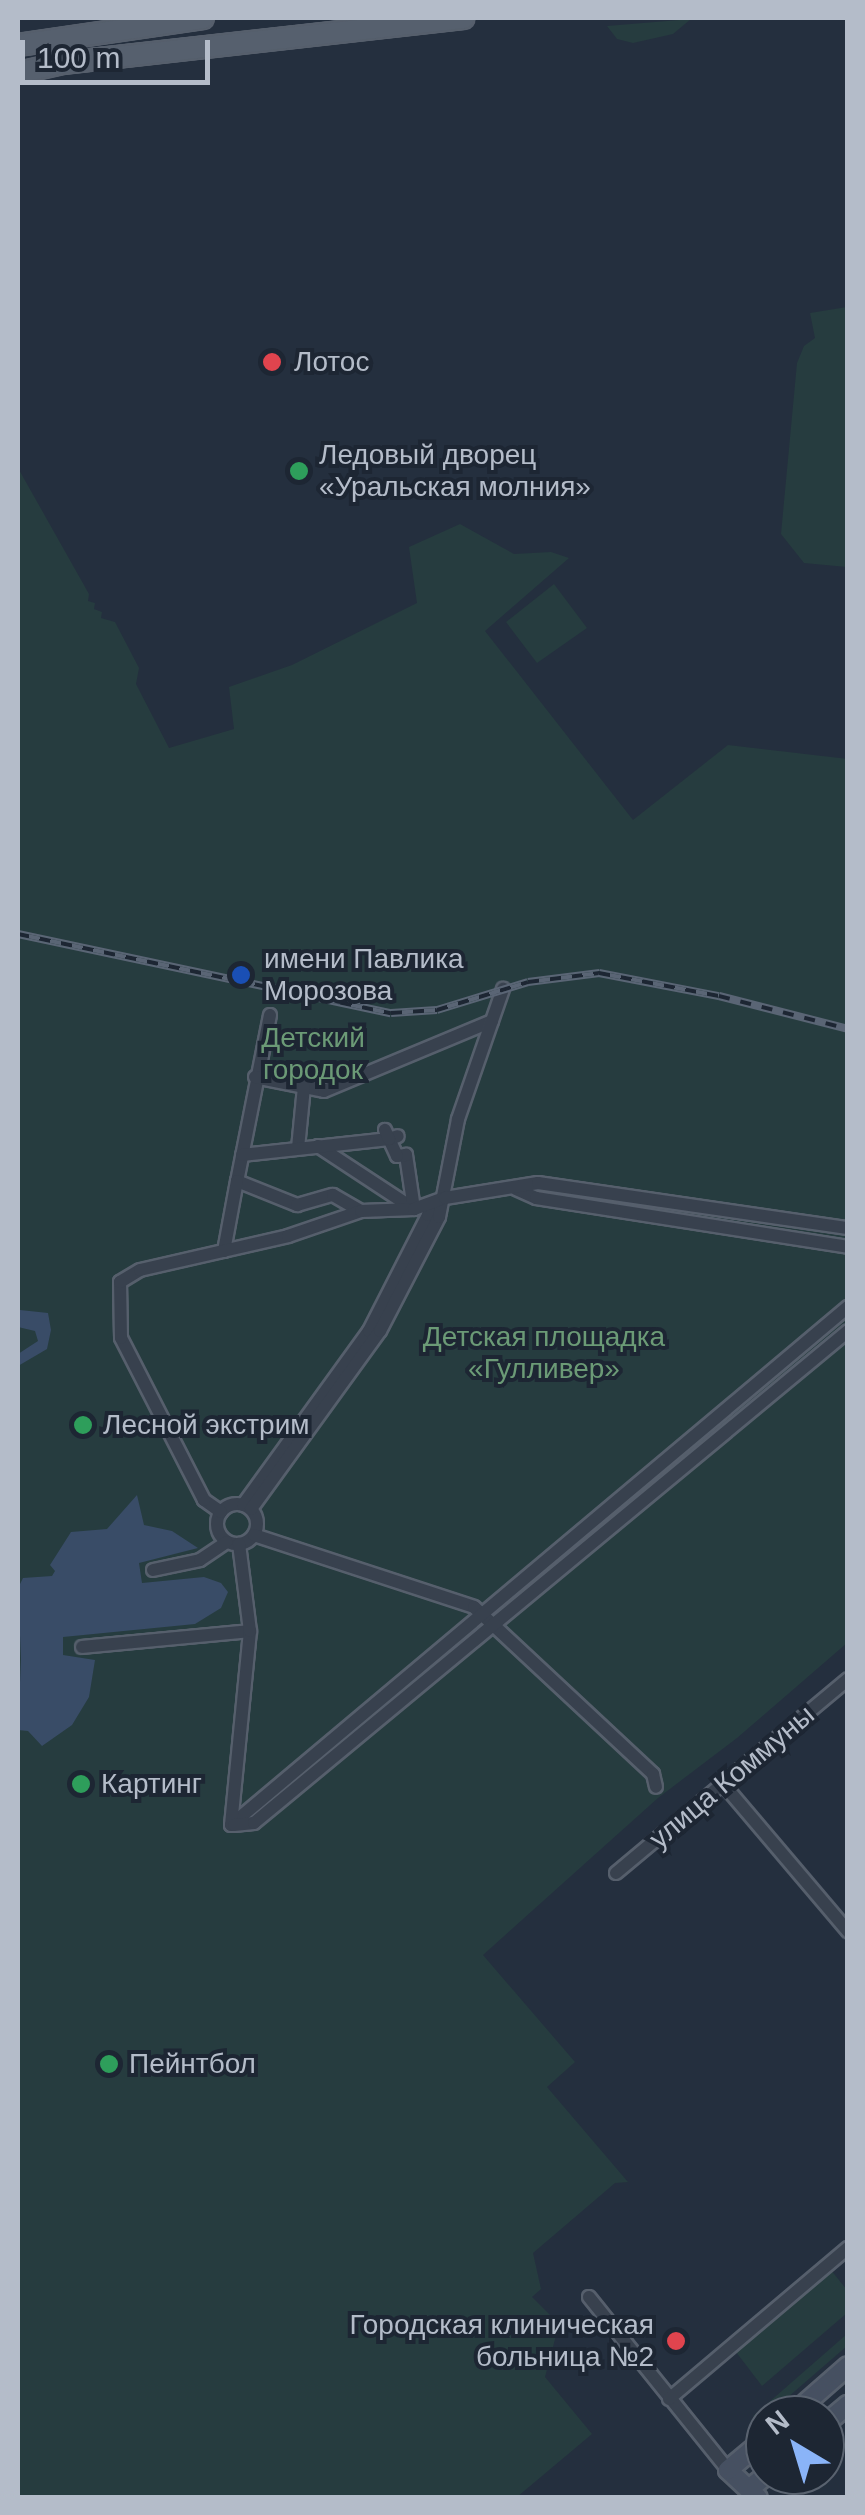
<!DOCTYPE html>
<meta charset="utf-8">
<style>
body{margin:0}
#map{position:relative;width:865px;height:2515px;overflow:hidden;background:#242f3e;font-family:Helvetica,sans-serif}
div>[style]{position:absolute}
.green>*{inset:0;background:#263c3f}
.water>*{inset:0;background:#394c67}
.roads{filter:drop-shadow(2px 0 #565f6c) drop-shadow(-2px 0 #565f6c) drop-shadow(0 2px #565f6c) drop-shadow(0 -2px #565f6c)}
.street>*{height:12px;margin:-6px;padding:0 6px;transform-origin:6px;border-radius:6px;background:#38414e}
.street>.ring{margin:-6px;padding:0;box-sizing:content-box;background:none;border:12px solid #38414e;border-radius:50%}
.secondary>*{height:18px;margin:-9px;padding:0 9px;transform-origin:9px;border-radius:9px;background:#465061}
.primary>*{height:20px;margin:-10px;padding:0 10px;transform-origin:10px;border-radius:10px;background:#56606e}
.rail>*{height:8px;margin-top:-4px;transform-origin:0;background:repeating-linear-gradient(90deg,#1d2633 0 11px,#5a6575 0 22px);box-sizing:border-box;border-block:2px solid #5a6575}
.dots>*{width:28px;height:28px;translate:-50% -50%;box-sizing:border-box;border:5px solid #1d2633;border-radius:50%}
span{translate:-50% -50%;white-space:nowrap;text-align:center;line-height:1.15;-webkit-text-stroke:8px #1d2633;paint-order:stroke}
.poi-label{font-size:28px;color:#b4bcc9}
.left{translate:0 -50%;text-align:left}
.right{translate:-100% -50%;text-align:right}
.park-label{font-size:28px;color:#6b9a76}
.street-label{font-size:28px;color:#b4bcc9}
.frame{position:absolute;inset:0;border:20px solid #b4bcc9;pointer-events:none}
.north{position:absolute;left:745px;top:2395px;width:100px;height:100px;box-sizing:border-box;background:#1d2633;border:2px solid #59626f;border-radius:50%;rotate:322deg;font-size:28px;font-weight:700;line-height:40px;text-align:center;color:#b4bcc9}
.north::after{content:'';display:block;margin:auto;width:35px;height:45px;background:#8ab4f8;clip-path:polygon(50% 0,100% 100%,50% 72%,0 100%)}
.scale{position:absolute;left:20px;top:40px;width:190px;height:45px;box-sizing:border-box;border:5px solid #b4bcc9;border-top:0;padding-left:12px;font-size:30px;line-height:35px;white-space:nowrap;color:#b4bcc9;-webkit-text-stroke:8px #1d2633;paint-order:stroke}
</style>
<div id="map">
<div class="green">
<div style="clip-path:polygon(691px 19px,673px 34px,633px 43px,617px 39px,607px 26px)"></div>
<div style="clip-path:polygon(847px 307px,847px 567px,804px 563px,781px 534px,797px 363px,804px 346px,815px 338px,810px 313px)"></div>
<div style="clip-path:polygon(18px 468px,89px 594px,88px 601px,95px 603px,94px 609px,102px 612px,101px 618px,115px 622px,139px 668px,136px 684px,169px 748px,234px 729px,229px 687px,292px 665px,417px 603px,409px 547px,460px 524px,514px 554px,551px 552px,569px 558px,485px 631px,633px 820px,728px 745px,848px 759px,847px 1643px,737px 1738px,658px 1798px,483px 1955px,575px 2062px,547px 2087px,628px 2182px,615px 2183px,533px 2253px,541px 2289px,532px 2297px,559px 2324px,545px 2377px,592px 2434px,517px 2497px,18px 2497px)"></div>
<div style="clip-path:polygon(554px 584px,587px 628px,537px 663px,506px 622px)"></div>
<div style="clip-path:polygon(831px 2270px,847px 2290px,847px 2313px,762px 2386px,736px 2352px)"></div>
<div style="clip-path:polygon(847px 2334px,847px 2346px,780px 2404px,782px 2415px,765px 2415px,765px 2429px,753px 2416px)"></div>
</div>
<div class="water">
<div style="clip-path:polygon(20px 1310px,48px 1313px,51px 1330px,47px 1349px,18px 1366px,18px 1354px,38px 1341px,35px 1331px,18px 1327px)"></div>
<div style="clip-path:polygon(137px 1495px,144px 1525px,172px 1531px,198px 1548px,139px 1563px,142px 1583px,204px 1577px,221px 1583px,228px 1592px,221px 1608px,195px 1624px,63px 1637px,63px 1655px,95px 1660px,89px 1697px,72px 1725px,42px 1746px,28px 1731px,18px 1730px,21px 1659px,18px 1588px,23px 1578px,52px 1576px,55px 1571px,50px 1565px,71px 1532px,107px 1529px)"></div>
</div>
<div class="roads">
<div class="street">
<div style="left:270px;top:1015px;width:169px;rotate:101.2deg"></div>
<div style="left:237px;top:1181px;width:65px;rotate:21.8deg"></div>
<div style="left:297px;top:1205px;width:37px;rotate:-16deg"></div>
<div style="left:333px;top:1195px;width:32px;rotate:30deg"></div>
<div style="left:255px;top:1077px;width:70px;rotate:11.5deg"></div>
<div style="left:324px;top:1091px;width:182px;rotate:-22.6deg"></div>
<div style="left:318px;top:1146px;width:115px;rotate:33.3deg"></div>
<div style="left:414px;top:1209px;width:55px;rotate:-98.4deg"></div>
<div style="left:406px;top:1155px;width:9px;rotate:174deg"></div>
<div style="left:397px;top:1156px;width:19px;rotate:-115deg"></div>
<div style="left:389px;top:1139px;width:9px;rotate:-18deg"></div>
<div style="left:298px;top:1148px;width:61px;rotate:-84.4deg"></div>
<div style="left:242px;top:1155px;width:148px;rotate:-6.2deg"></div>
<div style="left:389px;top:1139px;width:10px;rotate:-114deg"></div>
<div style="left:516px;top:1189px;width:22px;rotate:24deg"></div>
<div style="left:536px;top:1198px;width:316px;rotate:8.9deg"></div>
<div style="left:224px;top:1251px;width:71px;rotate:-79.5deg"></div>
<div class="ring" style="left:217px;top:1504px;width:28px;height:28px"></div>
<div style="left:243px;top:1505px;width:215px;rotate:-54.1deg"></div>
<div style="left:369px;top:1331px;width:130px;rotate:-63deg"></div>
<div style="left:428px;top:1215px;width:16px;rotate:-45deg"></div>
<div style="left:251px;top:1509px;width:220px;rotate:-54.1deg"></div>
<div style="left:380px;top:1331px;width:128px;rotate:-62.6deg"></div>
<div style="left:439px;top:1217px;width:100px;rotate:-79deg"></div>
<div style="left:458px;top:1119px;width:138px;rotate:-70.9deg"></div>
<div style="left:221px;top:1512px;width:21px;rotate:-145deg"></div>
<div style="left:204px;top:1500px;width:182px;rotate:-117.1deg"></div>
<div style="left:121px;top:1338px;width:56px;rotate:-91deg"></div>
<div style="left:120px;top:1282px;width:23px;rotate:-31deg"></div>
<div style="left:140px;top:1270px;width:152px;rotate:-12.9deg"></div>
<div style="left:288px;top:1236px;width:77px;rotate:-18.9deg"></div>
<div style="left:361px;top:1211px;width:53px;rotate:-2.2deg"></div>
<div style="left:414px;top:1209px;width:33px;rotate:-20deg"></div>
<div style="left:445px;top:1198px;width:94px;rotate:-9.2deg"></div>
<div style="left:538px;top:1183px;width:313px;rotate:8.3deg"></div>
<div style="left:254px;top:1535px;width:231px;rotate:18.1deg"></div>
<div style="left:474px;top:1607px;width:245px;rotate:43deg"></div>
<div style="left:653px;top:1774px;width:13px;rotate:77deg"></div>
<div style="left:153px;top:1570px;width:48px;rotate:-12deg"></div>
<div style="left:200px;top:1560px;width:32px;rotate:-34deg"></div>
<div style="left:82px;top:1647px;width:169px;rotate:-5.4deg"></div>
<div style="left:724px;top:1785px;width:192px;rotate:49.7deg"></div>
<div style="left:231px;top:1825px;width:806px;rotate:-40.02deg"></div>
<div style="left:231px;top:1825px;width:195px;rotate:-84.4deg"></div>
<div style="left:250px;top:1631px;width:88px;rotate:-97.2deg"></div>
<div style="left:234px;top:1825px;width:20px;rotate:-6deg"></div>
<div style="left:254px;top:1823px;width:771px;rotate:-39.63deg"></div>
<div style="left:616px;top:1873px;width:302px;rotate:-39.9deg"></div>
<div style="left:589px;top:2297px;width:222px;rotate:51.2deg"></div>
<div style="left:669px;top:2399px;width:234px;rotate:-40.2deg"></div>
</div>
<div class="secondary">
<div style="left:792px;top:2415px;width:74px;rotate:-41.2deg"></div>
<div style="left:825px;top:2424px;width:30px;rotate:-40deg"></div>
<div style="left:749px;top:2489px;width:22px;rotate:-39deg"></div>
<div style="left:758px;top:2498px;width:41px;rotate:-137deg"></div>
<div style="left:728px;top:2470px;width:48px;rotate:-40deg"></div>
</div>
<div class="primary">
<div style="left:18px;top:45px;width:187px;rotate:-8.3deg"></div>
<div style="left:18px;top:73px;width:46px;rotate:-12.5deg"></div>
<div style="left:63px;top:63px;width:403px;rotate:-6.4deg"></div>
</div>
</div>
<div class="rail">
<div style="left:18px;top:934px;width:381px;rotate:12deg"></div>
<div style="left:391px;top:1013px;width:46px;rotate:-3.7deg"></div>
<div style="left:437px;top:1010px;width:95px;rotate:-17.1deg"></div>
<div style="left:528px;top:982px;width:72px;rotate:-7.2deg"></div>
<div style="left:599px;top:973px;width:122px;rotate:10.9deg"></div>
<div style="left:719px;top:996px;width:133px;rotate:14.3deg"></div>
</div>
<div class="dots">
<div style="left:272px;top:362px;background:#e0444e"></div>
<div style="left:299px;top:471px;background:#2e9e5b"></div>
<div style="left:241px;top:975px;background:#1a4fb4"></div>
<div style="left:83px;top:1425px;background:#2e9e5b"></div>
<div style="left:81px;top:1784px;background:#2e9e5b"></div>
<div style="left:109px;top:2064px;background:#2e9e5b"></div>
<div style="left:676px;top:2341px;background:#e0444e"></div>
</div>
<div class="poi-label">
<span class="left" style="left:294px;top:362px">Лотос</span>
<span class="left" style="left:319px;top:471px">Ледовый дворец<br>«Уральская молния»</span>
<span class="left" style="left:264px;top:975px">имени Павлика<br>Морозова</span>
<span class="left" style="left:103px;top:1425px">Лесной экстрим</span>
<span class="left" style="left:101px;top:1784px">Картинг</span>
<span class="left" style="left:129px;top:2064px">Пейнтбол</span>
<span class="right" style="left:654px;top:2341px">Городская клиническая<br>больница №2</span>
</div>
<div class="park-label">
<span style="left:313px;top:1054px">Детский<br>городок</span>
<span style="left:544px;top:1353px">Детская площадка<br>«Гулливер»</span>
</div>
<div class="street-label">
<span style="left:732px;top:1777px;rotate:-40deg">улица Коммуны</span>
</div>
<div class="frame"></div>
<div class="north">N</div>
<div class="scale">100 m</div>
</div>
